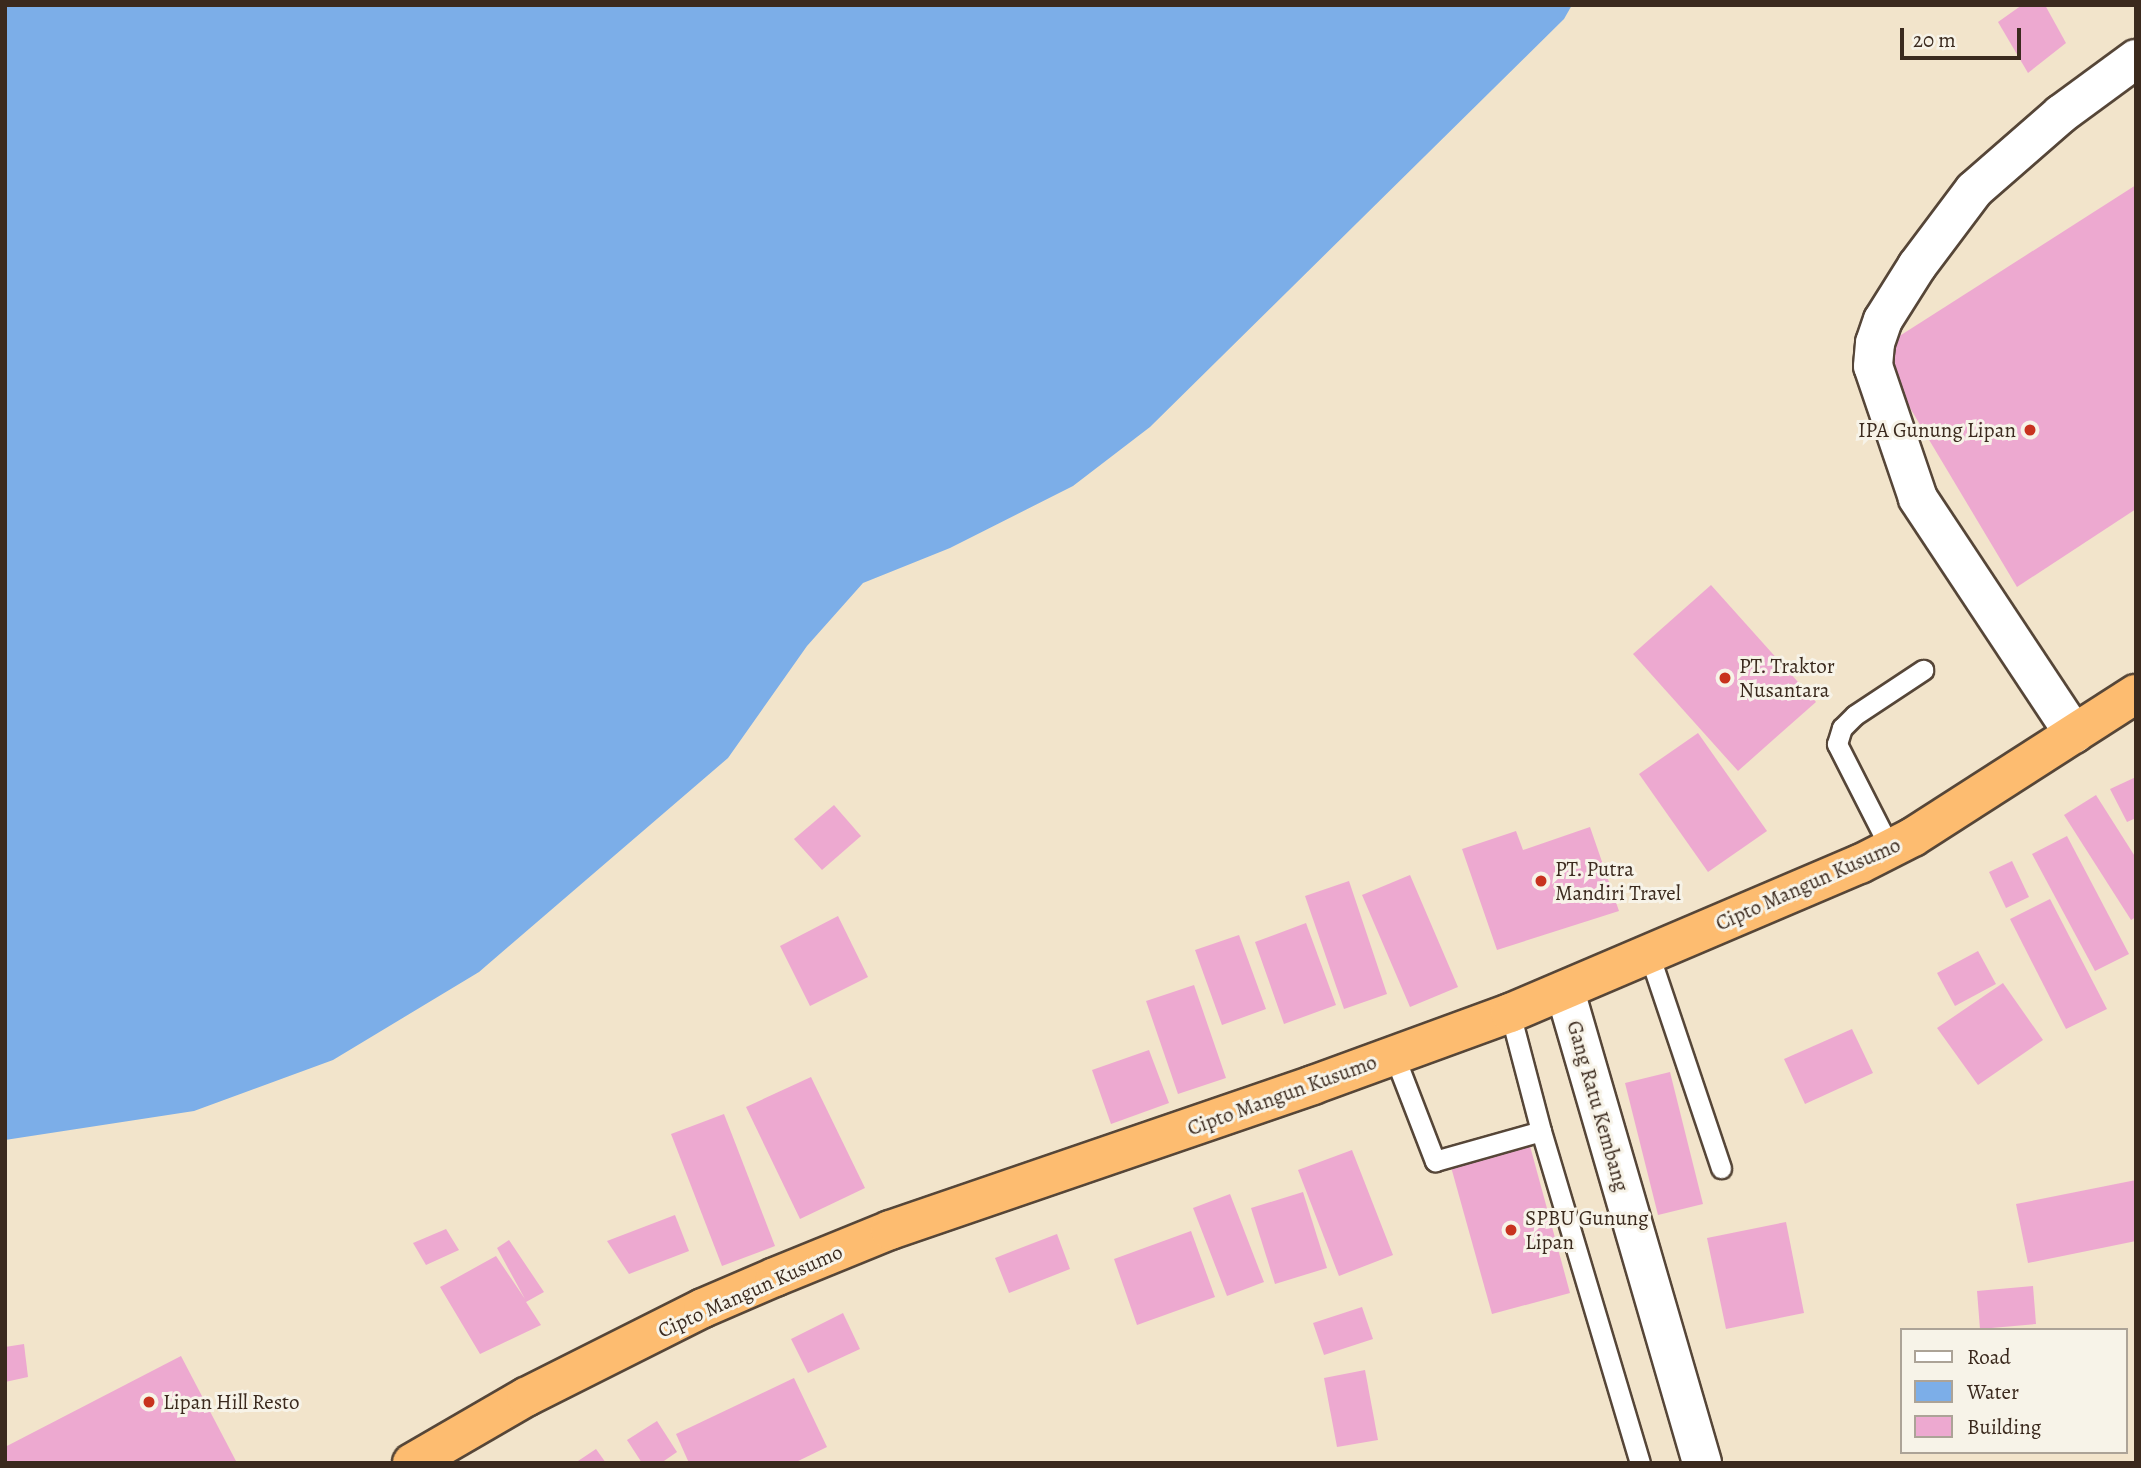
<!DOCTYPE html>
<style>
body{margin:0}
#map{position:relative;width:2141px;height:1468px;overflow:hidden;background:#f2e4cb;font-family:Alegreya,serif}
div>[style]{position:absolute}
.water>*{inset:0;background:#7caee8}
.building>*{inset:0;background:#eda9d0}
.roads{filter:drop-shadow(2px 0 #564638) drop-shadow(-2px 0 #564638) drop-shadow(0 2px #564638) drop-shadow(0 -2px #564638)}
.service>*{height:19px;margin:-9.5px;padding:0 9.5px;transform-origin:9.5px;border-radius:9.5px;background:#fff}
.minor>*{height:38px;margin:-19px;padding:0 19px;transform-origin:19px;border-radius:19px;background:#fff}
.trunk>*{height:38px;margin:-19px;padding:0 19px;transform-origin:19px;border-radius:19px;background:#fdbc70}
.dots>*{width:19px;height:19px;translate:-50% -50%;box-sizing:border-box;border:4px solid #f7f3e8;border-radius:50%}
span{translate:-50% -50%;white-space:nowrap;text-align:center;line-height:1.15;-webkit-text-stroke:6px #f7f3e8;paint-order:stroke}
.poi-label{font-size:21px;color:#3b2a1e}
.right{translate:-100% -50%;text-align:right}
.left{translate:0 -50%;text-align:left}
.street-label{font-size:21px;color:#3b2a1e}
.frame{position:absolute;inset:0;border:7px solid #3b2a1e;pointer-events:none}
.legend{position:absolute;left:1900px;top:1328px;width:228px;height:126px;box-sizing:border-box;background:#f7f3e8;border:2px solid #aca397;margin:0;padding:9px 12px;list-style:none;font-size:21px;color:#3b2a1e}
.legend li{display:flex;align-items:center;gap:14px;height:35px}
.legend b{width:35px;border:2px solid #aca397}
.scale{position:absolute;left:1900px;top:28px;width:121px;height:32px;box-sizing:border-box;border:4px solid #3b2a1e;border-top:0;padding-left:9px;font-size:21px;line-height:24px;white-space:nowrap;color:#3b2a1e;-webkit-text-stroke:5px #f7f3e8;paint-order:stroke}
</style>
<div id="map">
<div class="water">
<div style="clip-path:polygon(5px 5px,1572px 5px,1564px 19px,1150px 427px,1073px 486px,950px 548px,863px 583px,807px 646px,728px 758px,479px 972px,333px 1060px,194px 1111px,5px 1140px)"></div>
</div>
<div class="building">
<div style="clip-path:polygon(2022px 5px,2045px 5px,2066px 43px,2028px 73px,1998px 22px)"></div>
<div style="clip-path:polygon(2136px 185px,2136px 509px,2017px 587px,1876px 351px)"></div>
<div style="clip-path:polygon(1711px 585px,1816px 702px,1738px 771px,1633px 654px)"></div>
<div style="clip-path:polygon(1698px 733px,1767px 831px,1708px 872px,1639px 774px)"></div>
<div style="clip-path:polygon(2136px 777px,2136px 818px,2127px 822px,2110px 789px)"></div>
<div style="clip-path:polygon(2096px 795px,2136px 858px,2136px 917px,2131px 920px,2064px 815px)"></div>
<div style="clip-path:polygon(834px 805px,861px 836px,822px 870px,794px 839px)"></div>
<div style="clip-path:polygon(1590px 827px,1619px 911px,1497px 950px,1462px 849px,1516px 831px,1523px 850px)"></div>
<div style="clip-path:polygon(2067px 836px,2129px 954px,2095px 971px,2032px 854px)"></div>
<div style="clip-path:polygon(2012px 861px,2029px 897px,2006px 908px,1989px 872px)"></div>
<div style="clip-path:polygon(1410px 875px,1458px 987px,1410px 1007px,1362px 895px)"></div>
<div style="clip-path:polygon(1349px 881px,1387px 994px,1344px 1009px,1305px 896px)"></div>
<div style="clip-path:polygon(2050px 899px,2107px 1009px,2066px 1029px,2010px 919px)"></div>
<div style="clip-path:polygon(838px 916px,868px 977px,810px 1006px,780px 946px)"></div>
<div style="clip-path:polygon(1306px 923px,1336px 1005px,1284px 1024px,1255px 942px)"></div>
<div style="clip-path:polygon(1239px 935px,1266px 1009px,1222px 1025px,1195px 950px)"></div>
<div style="clip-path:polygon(1978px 951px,1996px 984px,1955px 1006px,1937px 973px)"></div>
<div style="clip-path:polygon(2003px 983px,2043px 1040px,1978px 1085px,1937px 1028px)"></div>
<div style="clip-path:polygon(1194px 985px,1226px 1078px,1178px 1094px,1146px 1001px)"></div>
<div style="clip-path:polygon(1852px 1029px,1873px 1073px,1805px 1104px,1784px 1059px)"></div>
<div style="clip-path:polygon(1149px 1050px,1169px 1103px,1111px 1124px,1092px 1070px)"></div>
<div style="clip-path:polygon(1670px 1072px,1703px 1204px,1658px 1215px,1625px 1083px)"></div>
<div style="clip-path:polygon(811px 1077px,865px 1188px,800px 1219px,746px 1107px)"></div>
<div style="clip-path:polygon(724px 1114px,775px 1246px,722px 1266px,671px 1134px)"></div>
<div style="clip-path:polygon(1530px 1146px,1570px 1293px,1492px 1314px,1451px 1167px)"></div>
<div style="clip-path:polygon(1352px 1150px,1393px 1255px,1339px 1276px,1298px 1170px)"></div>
<div style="clip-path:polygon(2136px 1180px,2136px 1241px,2028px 1263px,2016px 1204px)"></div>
<div style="clip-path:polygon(1303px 1192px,1327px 1268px,1275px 1284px,1251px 1208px)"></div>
<div style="clip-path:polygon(1230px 1194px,1264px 1282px,1227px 1296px,1193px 1208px)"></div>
<div style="clip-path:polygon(675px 1215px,689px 1251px,629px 1274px,607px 1241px)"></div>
<div style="clip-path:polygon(1786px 1222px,1804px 1313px,1726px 1329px,1707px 1238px)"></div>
<div style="clip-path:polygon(446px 1229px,459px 1250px,426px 1265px,413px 1243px)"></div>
<div style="clip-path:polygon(1191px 1231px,1215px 1297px,1137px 1325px,1114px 1259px)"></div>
<div style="clip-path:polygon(1057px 1234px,1070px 1269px,1009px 1293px,995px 1258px)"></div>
<div style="clip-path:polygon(509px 1240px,544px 1292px,526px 1302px,541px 1325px,480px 1354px,440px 1287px,496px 1256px,525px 1299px,497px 1248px)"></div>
<div style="clip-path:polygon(2033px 1286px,2036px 1324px,1980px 1329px,1977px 1291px)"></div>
<div style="clip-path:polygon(1362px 1307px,1373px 1339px,1324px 1355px,1313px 1323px)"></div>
<div style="clip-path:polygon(843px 1313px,860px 1349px,808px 1373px,791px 1339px)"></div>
<div style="clip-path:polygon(24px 1344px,28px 1377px,5px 1382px,5px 1347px)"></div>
<div style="clip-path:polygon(181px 1356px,237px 1463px,5px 1463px,5px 1447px)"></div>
<div style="clip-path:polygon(1365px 1370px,1378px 1440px,1337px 1447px,1324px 1378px)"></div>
<div style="clip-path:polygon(794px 1378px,827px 1447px,794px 1463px,689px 1463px,676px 1434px)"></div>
<div style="clip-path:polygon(657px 1421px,677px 1452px,661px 1463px,642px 1463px,627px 1440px)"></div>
<div style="clip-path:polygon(596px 1449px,606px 1463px,575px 1463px)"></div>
</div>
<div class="roads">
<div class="service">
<div style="left:1890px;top:848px;width:117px;rotate:-117deg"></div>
<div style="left:1837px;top:744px;width:17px;rotate:-73deg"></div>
<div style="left:1842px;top:728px;width:18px;rotate:-45deg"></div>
<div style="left:1855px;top:715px;width:82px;rotate:-33.5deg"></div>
<div style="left:1649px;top:954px;width:226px;rotate:71.4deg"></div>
<div style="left:1394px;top:1055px;width:114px;rotate:68.9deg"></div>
<div style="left:1435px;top:1161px;width:110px;rotate:-15.8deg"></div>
<div style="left:1541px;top:1131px;width:122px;rotate:-104.7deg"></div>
<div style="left:1541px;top:1131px;width:346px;rotate:73.4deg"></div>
</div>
<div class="minor">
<div style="left:2074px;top:734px;width:283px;rotate:-123.5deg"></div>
<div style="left:1918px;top:498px;width:139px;rotate:-108.8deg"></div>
<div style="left:1873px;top:366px;width:23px;rotate:-85deg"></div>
<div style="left:1875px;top:343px;width:24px;rotate:-71deg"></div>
<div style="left:1883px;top:320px;width:64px;rotate:-57.8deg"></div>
<div style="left:1917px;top:266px;width:95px;rotate:-53.1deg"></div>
<div style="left:1974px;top:190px;width:116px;rotate:-41.1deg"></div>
<div style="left:2061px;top:114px;width:93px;rotate:-36.3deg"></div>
<div style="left:1565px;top:991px;width:491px;rotate:73.8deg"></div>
</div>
<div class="trunk">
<div style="left:412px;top:1463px;width:132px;rotate:-30.1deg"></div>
<div style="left:526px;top:1397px;width:198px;rotate:-26.7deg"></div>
<div style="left:703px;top:1308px;width:78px;rotate:-23.3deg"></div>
<div style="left:775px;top:1277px;width:124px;rotate:-22.2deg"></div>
<div style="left:890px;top:1230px;width:447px;rotate:-18.9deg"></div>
<div style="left:1313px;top:1085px;width:210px;rotate:-20.1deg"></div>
<div style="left:1510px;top:1013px;width:380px;rotate:-23.1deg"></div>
<div style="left:1860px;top:864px;width:59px;rotate:-27deg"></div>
<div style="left:1913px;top:837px;width:265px;rotate:-32.7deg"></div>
</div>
</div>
<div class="dots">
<div style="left:2030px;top:430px;background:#c8321e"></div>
<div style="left:1725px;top:678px;background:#c8321e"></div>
<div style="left:1541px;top:881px;background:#c8321e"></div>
<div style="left:1511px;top:1230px;background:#c8321e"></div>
<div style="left:149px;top:1402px;background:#c8321e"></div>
</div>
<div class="poi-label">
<span class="right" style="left:2016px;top:430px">IPA Gunung Lipan</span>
<span class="left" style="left:1739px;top:678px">PT. Traktor<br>Nusantara</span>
<span class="left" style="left:1555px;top:881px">PT. Putra<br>Mandiri Travel</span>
<span class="left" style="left:1525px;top:1230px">SPBU Gunung<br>Lipan</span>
<span class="left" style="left:163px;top:1402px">Lipan Hill Resto</span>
</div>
<div class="street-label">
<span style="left:1808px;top:884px;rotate:-24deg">Cipto Mangun Kusumo</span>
<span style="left:1282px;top:1095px;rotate:-20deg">Cipto Mangun Kusumo</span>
<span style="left:1598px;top:1106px;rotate:74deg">Gang Ratu Kembang</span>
<span style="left:750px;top:1291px;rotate:-24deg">Cipto Mangun Kusumo</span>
</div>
<div class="frame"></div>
<ul class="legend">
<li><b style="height:9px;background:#fff"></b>Road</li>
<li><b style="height:19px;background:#7caee8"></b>Water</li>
<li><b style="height:19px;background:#eda9d0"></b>Building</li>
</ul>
<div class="scale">20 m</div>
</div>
